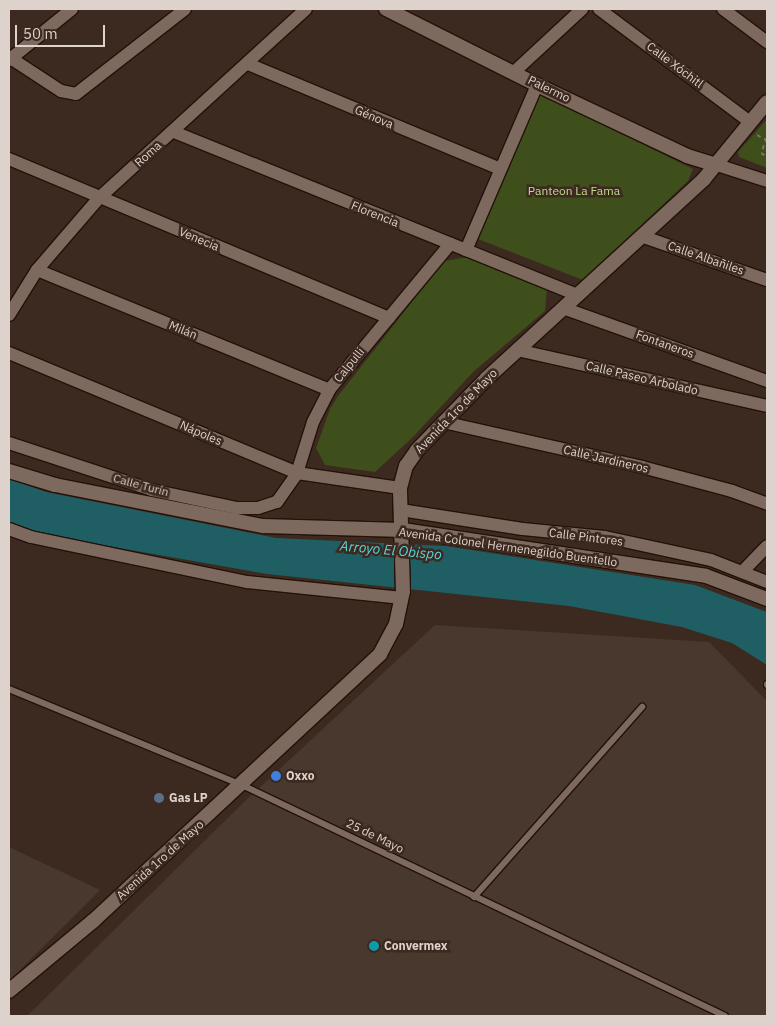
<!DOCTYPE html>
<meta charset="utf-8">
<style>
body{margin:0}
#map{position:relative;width:776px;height:1025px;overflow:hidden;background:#3c2a20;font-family:"IBM Plex Sans",sans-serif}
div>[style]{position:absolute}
.industrial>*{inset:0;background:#48382e}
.green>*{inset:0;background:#3e4f1c}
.water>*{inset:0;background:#1f5f63}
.path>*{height:2px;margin-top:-1px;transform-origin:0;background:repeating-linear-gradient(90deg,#807168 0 4px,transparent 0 8px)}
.roads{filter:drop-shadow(1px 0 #221209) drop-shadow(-1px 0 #221209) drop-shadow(0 1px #221209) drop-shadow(0 -1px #221209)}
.service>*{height:6px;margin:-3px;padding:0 3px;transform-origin:3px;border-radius:3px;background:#7e695e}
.minor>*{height:12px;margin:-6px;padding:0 6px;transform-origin:6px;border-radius:6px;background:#7e695e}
.tertiary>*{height:14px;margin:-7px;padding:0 7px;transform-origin:7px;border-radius:7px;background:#7e695e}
.dots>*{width:14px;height:14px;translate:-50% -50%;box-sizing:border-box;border:2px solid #3c2a20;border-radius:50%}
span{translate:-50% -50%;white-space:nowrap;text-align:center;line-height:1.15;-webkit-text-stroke:5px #3c2a20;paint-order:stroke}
.street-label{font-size:12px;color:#ded2cc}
.park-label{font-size:12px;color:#bfdd8c}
.poi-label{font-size:12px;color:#ded2cc;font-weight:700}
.left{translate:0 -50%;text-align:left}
.water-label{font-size:14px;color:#59d5dd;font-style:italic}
.frame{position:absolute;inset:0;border:10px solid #ded2cc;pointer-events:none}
.scale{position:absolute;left:15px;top:25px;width:90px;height:22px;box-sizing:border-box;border:2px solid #ded2cc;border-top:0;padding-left:6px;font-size:15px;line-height:18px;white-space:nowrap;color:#ded2cc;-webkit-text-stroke:4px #3c2a20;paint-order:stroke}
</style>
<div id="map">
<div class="industrial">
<div style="clip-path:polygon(435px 625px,709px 642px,767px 701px,767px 1016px,27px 1016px,244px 802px)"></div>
<div style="clip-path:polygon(9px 847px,100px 890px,9px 981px)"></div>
</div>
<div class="green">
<div style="clip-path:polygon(538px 93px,693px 169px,688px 181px,583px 280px,473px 237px)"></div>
<div style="clip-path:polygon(767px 119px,767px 168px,739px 157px,738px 152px)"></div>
<div style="clip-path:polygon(468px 257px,547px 289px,545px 311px,473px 372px,414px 436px,375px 472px,325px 465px,316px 448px,330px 409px,338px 396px,444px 261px)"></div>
</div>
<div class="water">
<div style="clip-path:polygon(9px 479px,46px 492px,276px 538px,446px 546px,695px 585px,767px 612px,767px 665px,732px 643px,682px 627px,569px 606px,267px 574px,34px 533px,9px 523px)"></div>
</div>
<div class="path">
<div style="left:757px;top:135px;width:10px;rotate:29deg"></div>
<div style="left:767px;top:138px;width:16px;rotate:112deg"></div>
<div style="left:761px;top:153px;width:7px;rotate:34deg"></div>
</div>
<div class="roads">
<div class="service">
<div style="left:767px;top:684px;width:1px;rotate:90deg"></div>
<div style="left:9px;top:689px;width:252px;rotate:22.4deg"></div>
<div style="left:242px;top:785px;width:535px;rotate:25.56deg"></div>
<div style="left:474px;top:897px;width:254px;rotate:-48.5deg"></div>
</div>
<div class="minor">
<div style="left:599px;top:9px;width:189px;rotate:36.8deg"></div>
<div style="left:723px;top:9px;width:55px;rotate:36.9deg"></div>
<div style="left:9px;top:57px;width:62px;rotate:33.2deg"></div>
<div style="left:61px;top:91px;width:15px;rotate:11deg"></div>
<div style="left:76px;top:94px;width:138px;rotate:-37.9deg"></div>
<div style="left:9px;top:60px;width:81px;rotate:-39deg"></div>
<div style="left:248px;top:64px;width:273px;rotate:22.6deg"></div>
<div style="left:514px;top:72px;width:93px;rotate:-42.8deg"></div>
<div style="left:174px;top:132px;width:436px;rotate:22deg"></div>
<div style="left:9px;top:159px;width:412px;rotate:22.7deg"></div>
<div style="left:714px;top:164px;width:56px;rotate:17.8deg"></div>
<div style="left:644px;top:237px;width:130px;rotate:19.3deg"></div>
<div style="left:466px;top:250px;width:180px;rotate:-66.7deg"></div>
<div style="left:37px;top:270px;width:316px;rotate:22.3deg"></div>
<div style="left:563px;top:308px;width:217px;rotate:19.7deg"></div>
<div style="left:9px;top:315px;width:53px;rotate:-58.1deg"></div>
<div style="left:37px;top:270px;width:95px;rotate:-49.3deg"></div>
<div style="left:99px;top:198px;width:280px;rotate:-42.4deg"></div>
<div style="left:517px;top:350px;width:256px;rotate:12.6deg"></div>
<div style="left:9px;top:353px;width:312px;rotate:22.6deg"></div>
<div style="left:297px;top:473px;width:104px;rotate:8.3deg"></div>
<div style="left:443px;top:422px;width:204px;rotate:12.7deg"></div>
<div style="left:642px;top:467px;width:93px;rotate:14.9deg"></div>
<div style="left:732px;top:491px;width:37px;rotate:20deg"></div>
<div style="left:9px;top:443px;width:151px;rotate:18.2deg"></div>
<div style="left:152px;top:490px;width:87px;rotate:12deg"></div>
<div style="left:237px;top:508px;width:21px"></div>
<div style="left:258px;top:508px;width:20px;rotate:-18deg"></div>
<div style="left:277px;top:502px;width:35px;rotate:-55deg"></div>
<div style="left:297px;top:473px;width:53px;rotate:-72.6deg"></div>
<div style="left:313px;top:422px;width:36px;rotate:-63deg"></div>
<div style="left:329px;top:390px;width:190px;rotate:-50.3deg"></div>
<div style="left:401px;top:510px;width:123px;rotate:8.9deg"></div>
<div style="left:523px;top:529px;width:82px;rotate:5.6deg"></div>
<div style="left:605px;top:537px;width:108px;rotate:12.2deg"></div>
<div style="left:711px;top:560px;width:60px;rotate:21.4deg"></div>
<div style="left:9px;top:529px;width:23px;rotate:20deg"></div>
<div style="left:31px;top:537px;width:221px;rotate:11.8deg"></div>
<div style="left:247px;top:582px;width:156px;rotate:5.9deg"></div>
<div style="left:744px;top:570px;width:33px;rotate:-46deg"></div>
</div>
<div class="tertiary">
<div style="left:386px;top:9px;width:169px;rotate:26.7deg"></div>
<div style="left:537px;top:85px;width:166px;rotate:25.3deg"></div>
<div style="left:687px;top:156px;width:28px;rotate:17deg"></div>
<div style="left:9px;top:471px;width:48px;rotate:16.9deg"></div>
<div style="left:55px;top:485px;width:212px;rotate:11.2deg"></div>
<div style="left:263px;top:526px;width:140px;rotate:1.6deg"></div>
<div style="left:403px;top:530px;width:306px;rotate:8.6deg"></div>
<div style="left:706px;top:576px;width:65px;rotate:20.7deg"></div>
<div style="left:9px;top:991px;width:109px;rotate:-39.8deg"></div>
<div style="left:93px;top:921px;width:392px;rotate:-42.9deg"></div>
<div style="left:380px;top:654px;width:34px;rotate:-62deg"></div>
<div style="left:396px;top:624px;width:33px;rotate:-78deg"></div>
<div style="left:403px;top:592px;width:104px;rotate:-91.7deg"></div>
<div style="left:400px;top:488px;width:23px;rotate:-75deg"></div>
<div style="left:406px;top:466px;width:19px;rotate:-55deg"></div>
<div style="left:417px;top:450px;width:100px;rotate:-45.8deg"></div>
<div style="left:487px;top:378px;width:294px;rotate:-42.5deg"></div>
<div style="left:704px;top:179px;width:99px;rotate:-50.7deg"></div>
</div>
</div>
<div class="dots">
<div style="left:276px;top:776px;background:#3f7fe0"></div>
<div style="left:159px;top:798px;background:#5c6f8a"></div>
<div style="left:374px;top:946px;background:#0f9aa8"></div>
</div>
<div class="street-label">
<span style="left:675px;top:65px;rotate:37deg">Calle Xóchitl</span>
<span style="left:549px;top:89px;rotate:26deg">Palermo</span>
<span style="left:374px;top:117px;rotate:23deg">Génova</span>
<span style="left:148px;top:154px;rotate:-42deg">Roma</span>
<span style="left:375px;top:214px;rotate:22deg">Florencia</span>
<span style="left:199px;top:239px;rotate:23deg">Venecia</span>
<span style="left:706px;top:258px;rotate:19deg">Calle Albañiles</span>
<span style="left:183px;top:330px;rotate:22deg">Milán</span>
<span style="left:665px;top:344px;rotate:20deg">Fontaneros</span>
<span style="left:349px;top:365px;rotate:-51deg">Calpulli</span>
<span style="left:642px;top:378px;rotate:13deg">Calle Paseo Arbolado</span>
<span style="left:456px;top:411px;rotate:-46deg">Avenida 1ro de Mayo</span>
<span style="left:201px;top:433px;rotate:23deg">Nápoles</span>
<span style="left:606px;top:459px;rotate:13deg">Calle Jardineros</span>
<span style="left:141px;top:485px;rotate:15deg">Calle Turín</span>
<span style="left:586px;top:537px;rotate:7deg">Calle Pintores</span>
<span style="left:508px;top:547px;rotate:8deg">Avenida Colonel Hermenegildo Buentello</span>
<span style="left:375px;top:836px;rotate:26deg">25 de Mayo</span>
<span style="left:160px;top:860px;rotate:-42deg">Avenida 1ro de Mayo</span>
</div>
<div class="park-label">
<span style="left:574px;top:191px">Panteon La Fama</span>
</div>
<div class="poi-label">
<span class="left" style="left:286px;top:776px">Oxxo</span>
<span class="left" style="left:169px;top:798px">Gas LP</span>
<span class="left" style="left:384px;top:946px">Convermex</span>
</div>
<div class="water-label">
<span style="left:391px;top:550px;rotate:5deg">Arroyo El Obispo</span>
</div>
<div class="frame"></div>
<div class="scale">50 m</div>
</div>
